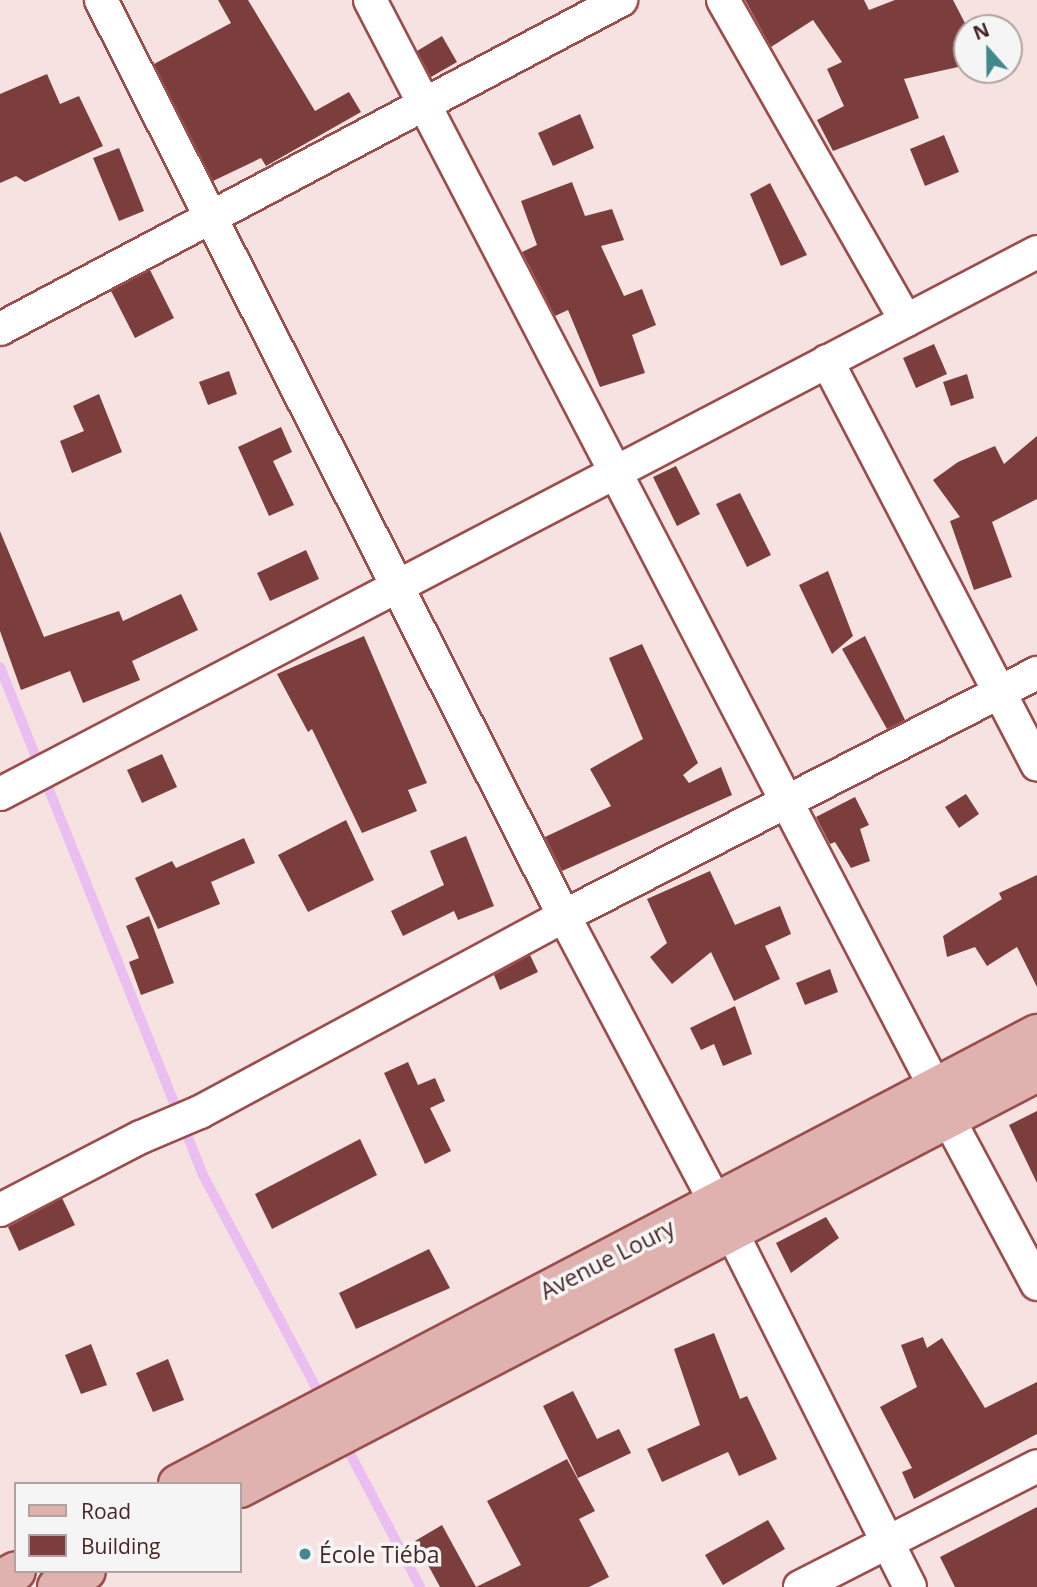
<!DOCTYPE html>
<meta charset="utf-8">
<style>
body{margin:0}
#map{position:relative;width:1037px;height:1587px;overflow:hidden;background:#f6e3e1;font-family:"Open Sans",sans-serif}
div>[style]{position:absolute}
.stream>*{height:10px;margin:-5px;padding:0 5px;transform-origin:5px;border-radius:5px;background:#ebbef1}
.building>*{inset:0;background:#7b3e3c}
.roads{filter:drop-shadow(2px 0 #9b4d4c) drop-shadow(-2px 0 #9b4d4c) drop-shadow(0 2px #9b4d4c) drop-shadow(0 -2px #9b4d4c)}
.minor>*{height:32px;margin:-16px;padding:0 16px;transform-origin:16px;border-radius:16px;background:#fff}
.major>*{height:38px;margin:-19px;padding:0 19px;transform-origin:19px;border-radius:19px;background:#dfb1af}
.dots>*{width:19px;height:19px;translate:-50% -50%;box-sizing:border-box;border:4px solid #f5f5f5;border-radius:50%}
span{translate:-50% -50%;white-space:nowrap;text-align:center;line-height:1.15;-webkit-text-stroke:7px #f5f5f5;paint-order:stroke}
.street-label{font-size:23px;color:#482624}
.poi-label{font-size:23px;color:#482624}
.left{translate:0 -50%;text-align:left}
.legend{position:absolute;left:14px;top:1482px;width:228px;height:91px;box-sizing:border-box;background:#f5f5f5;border:2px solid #b0a2a1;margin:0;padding:9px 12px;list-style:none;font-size:21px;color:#482624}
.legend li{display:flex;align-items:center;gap:14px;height:35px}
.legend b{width:35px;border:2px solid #b0a2a1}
.north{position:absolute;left:953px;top:14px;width:70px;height:70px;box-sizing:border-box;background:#f5f5f5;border:2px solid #b0a2a1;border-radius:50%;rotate:339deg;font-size:19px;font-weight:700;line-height:28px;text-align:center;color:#482624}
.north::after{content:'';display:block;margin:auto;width:24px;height:32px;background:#41898f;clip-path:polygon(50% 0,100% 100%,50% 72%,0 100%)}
</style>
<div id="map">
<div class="stream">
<div style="left:0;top:667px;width:547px;rotate:68.22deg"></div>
<div style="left:203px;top:1175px;width:254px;rotate:62deg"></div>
<div style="left:345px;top:1444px;width:161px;rotate:62.3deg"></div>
</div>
<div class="building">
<div style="clip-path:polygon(218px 0,248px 0,315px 111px,349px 92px,361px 112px,266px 166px,261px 158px,213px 181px,154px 64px,231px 23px)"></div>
<div style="clip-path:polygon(745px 0,864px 0,869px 10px,895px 0,953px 0,967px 27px,967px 65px,904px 79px,919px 118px,833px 151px,817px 120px,844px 106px,827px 69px,842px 62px,813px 20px,771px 47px)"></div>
<div style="clip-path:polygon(442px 36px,457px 62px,431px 77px,417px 51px)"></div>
<div style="clip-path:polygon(47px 74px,60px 104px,79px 96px,103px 146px,25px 182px,16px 176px,0 183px,0 94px)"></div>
<div style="clip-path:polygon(580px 114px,594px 148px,553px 166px,538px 133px)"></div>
<div style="clip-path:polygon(944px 135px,959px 172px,925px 186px,910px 149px)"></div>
<div style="clip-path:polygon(119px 148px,144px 211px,119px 221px,93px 158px)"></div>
<div style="clip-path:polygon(572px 182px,585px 216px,612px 209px,624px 240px,601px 246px,624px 296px,642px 289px,656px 325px,632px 335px,645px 373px,600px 387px,568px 310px,555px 316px,522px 252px,537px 245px,521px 201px)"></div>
<div style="clip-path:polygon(770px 183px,807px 255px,781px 266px,750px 194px)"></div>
<div style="clip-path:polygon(150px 270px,174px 318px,135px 338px,111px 291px)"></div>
<div style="clip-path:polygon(934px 344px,947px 374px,916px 388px,903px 358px)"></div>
<div style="clip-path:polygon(229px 371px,237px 394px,208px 405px,199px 382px)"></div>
<div style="clip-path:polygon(967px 374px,974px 398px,951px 406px,943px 382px)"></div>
<div style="clip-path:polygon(99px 394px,122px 452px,72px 473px,60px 441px,84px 431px,73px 406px)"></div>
<div style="clip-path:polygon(281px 427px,292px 452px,273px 461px,294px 505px,269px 516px,238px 447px)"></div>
<div style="clip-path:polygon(1037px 436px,1037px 499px,992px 522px,1012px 577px,974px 590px,950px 521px,960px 517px,933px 480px,958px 462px,995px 446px,1004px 464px)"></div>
<div style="clip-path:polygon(676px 466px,700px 514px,677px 526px,653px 477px)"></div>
<div style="clip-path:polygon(740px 493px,771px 555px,747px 567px,716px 504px)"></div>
<div style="clip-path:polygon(0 531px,44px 637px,119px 611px,123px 621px,181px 594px,198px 630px,132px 661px,140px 680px,83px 703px,70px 671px,21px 690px,0 631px)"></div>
<div style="clip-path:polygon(306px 550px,319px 579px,270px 601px,257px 573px)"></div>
<div style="clip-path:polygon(828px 571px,853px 636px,832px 654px,799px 585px)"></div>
<div style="clip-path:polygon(364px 636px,427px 783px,408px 790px,417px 811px,362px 833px,312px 729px,308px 732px,277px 674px)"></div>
<div style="clip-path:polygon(865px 636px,905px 720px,887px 729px,842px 649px)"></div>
<div style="clip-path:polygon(642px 644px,698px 763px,683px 775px,689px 783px,721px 767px,732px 795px,562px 871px,545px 837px,611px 806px,590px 769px,643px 739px,609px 658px)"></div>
<div style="clip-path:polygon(162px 754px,177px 787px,142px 803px,127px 770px)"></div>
<div style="clip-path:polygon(966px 794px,979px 814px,959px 828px,945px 807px)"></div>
<div style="clip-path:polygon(855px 797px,869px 825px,860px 829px,870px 861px,851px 868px,835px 842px,830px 844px,816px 817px)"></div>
<div style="clip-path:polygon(346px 820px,374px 880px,308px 912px,278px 855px)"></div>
<div style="clip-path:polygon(466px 836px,494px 906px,458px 920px,454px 911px,403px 936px,391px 911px,444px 885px,430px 851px)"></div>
<div style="clip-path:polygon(244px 838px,255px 863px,211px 882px,220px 904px,158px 929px,135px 878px,172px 861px,176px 868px)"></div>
<div style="clip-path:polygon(710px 871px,735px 925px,780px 906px,791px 934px,765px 946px,780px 979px,734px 1001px,711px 952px,672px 984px,650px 957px,667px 943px,647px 899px)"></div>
<div style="clip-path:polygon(1037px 875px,1037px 987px,1017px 947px,987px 966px,975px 947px,947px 957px,943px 936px,1002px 899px,999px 893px)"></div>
<div style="clip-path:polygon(149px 916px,174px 983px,141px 995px,129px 962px,139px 958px,126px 926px)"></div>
<div style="clip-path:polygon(530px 955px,538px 972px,500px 990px,494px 975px)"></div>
<div style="clip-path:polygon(830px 969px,838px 992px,805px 1005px,796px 983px)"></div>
<div style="clip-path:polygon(735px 1006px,752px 1054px,723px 1066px,714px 1044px,701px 1050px,690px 1028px)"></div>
<div style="clip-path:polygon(408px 1062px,418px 1085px,435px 1078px,445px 1101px,430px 1108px,451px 1151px,425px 1164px,384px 1073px)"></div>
<div style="clip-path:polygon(1037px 1111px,1037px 1183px,1009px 1125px)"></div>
<div style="clip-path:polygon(360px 1139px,377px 1175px,272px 1229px,255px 1194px)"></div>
<div style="clip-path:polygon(62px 1198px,75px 1225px,19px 1251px,8px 1227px)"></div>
<div style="clip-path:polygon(826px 1217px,839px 1238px,791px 1273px,776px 1243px)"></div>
<div style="clip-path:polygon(429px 1249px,450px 1288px,356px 1329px,339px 1293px)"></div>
<div style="clip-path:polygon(714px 1333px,740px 1399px,747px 1396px,777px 1459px,739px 1476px,728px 1452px,662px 1482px,647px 1449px,700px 1425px,674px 1349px)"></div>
<div style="clip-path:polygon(923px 1337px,927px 1348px,942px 1338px,985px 1408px,1037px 1382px,1037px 1434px,914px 1499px,902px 1472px,912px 1468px,880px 1407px,917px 1387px,901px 1345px)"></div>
<div style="clip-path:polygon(91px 1344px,107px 1385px,81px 1394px,65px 1355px)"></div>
<div style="clip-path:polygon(168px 1359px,184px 1400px,153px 1412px,136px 1373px)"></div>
<div style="clip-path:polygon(573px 1391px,597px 1439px,619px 1429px,631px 1453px,578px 1478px,543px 1406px)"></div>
<div style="clip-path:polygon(567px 1459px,595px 1511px,579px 1519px,609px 1577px,589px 1587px,440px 1587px,415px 1541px,442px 1525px,476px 1587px,521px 1565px,487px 1501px)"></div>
<div style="clip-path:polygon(1037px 1507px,1037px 1587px,955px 1587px,940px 1557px)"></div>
<div style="clip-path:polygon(768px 1520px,785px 1549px,723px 1585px,705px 1555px)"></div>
</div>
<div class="roads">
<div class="minor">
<div style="left:101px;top:0;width:1026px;rotate:63.19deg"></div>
<div style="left:564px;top:916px;width:325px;rotate:62.1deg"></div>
<div style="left:370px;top:0;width:1225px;rotate:62.54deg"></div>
<div style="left:723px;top:0;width:369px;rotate:60.3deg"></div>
<div style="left:0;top:329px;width:703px;rotate:-27.91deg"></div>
<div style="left:827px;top:361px;width:455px;rotate:62.5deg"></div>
<div style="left:0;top:794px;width:1170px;rotate:-27.59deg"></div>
<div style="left:949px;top:1120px;width:186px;rotate:61.8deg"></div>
<div style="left:0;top:1210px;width:159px;rotate:-27.4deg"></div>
<div style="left:141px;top:1137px;width:64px;rotate:-23deg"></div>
<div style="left:200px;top:1112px;width:413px;rotate:-28.3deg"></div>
<div style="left:564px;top:916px;width:532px;rotate:-27.19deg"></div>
<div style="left:731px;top:1231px;width:398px;rotate:63.3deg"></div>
<div style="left:800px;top:1587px;width:266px;rotate:-27deg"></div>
</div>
<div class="major">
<div style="left:178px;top:1484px;width:970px;rotate:-27.65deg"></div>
<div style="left:240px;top:1488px;width:899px;rotate:-27.56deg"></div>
<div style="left:0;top:1580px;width:18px;rotate:-29deg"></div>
<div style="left:57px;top:1587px;width:33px;rotate:-29deg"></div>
</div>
</div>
<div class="dots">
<div style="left:305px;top:1554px;background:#41898f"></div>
</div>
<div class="street-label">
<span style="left:607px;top:1259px;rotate:-27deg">Avenue Loury</span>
</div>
<div class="poi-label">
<span class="left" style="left:319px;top:1554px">École Tiéba</span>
</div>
<ul class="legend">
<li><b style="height:9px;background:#dfb1af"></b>Road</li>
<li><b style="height:19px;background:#7b3e3c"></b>Building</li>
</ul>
<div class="north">N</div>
</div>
